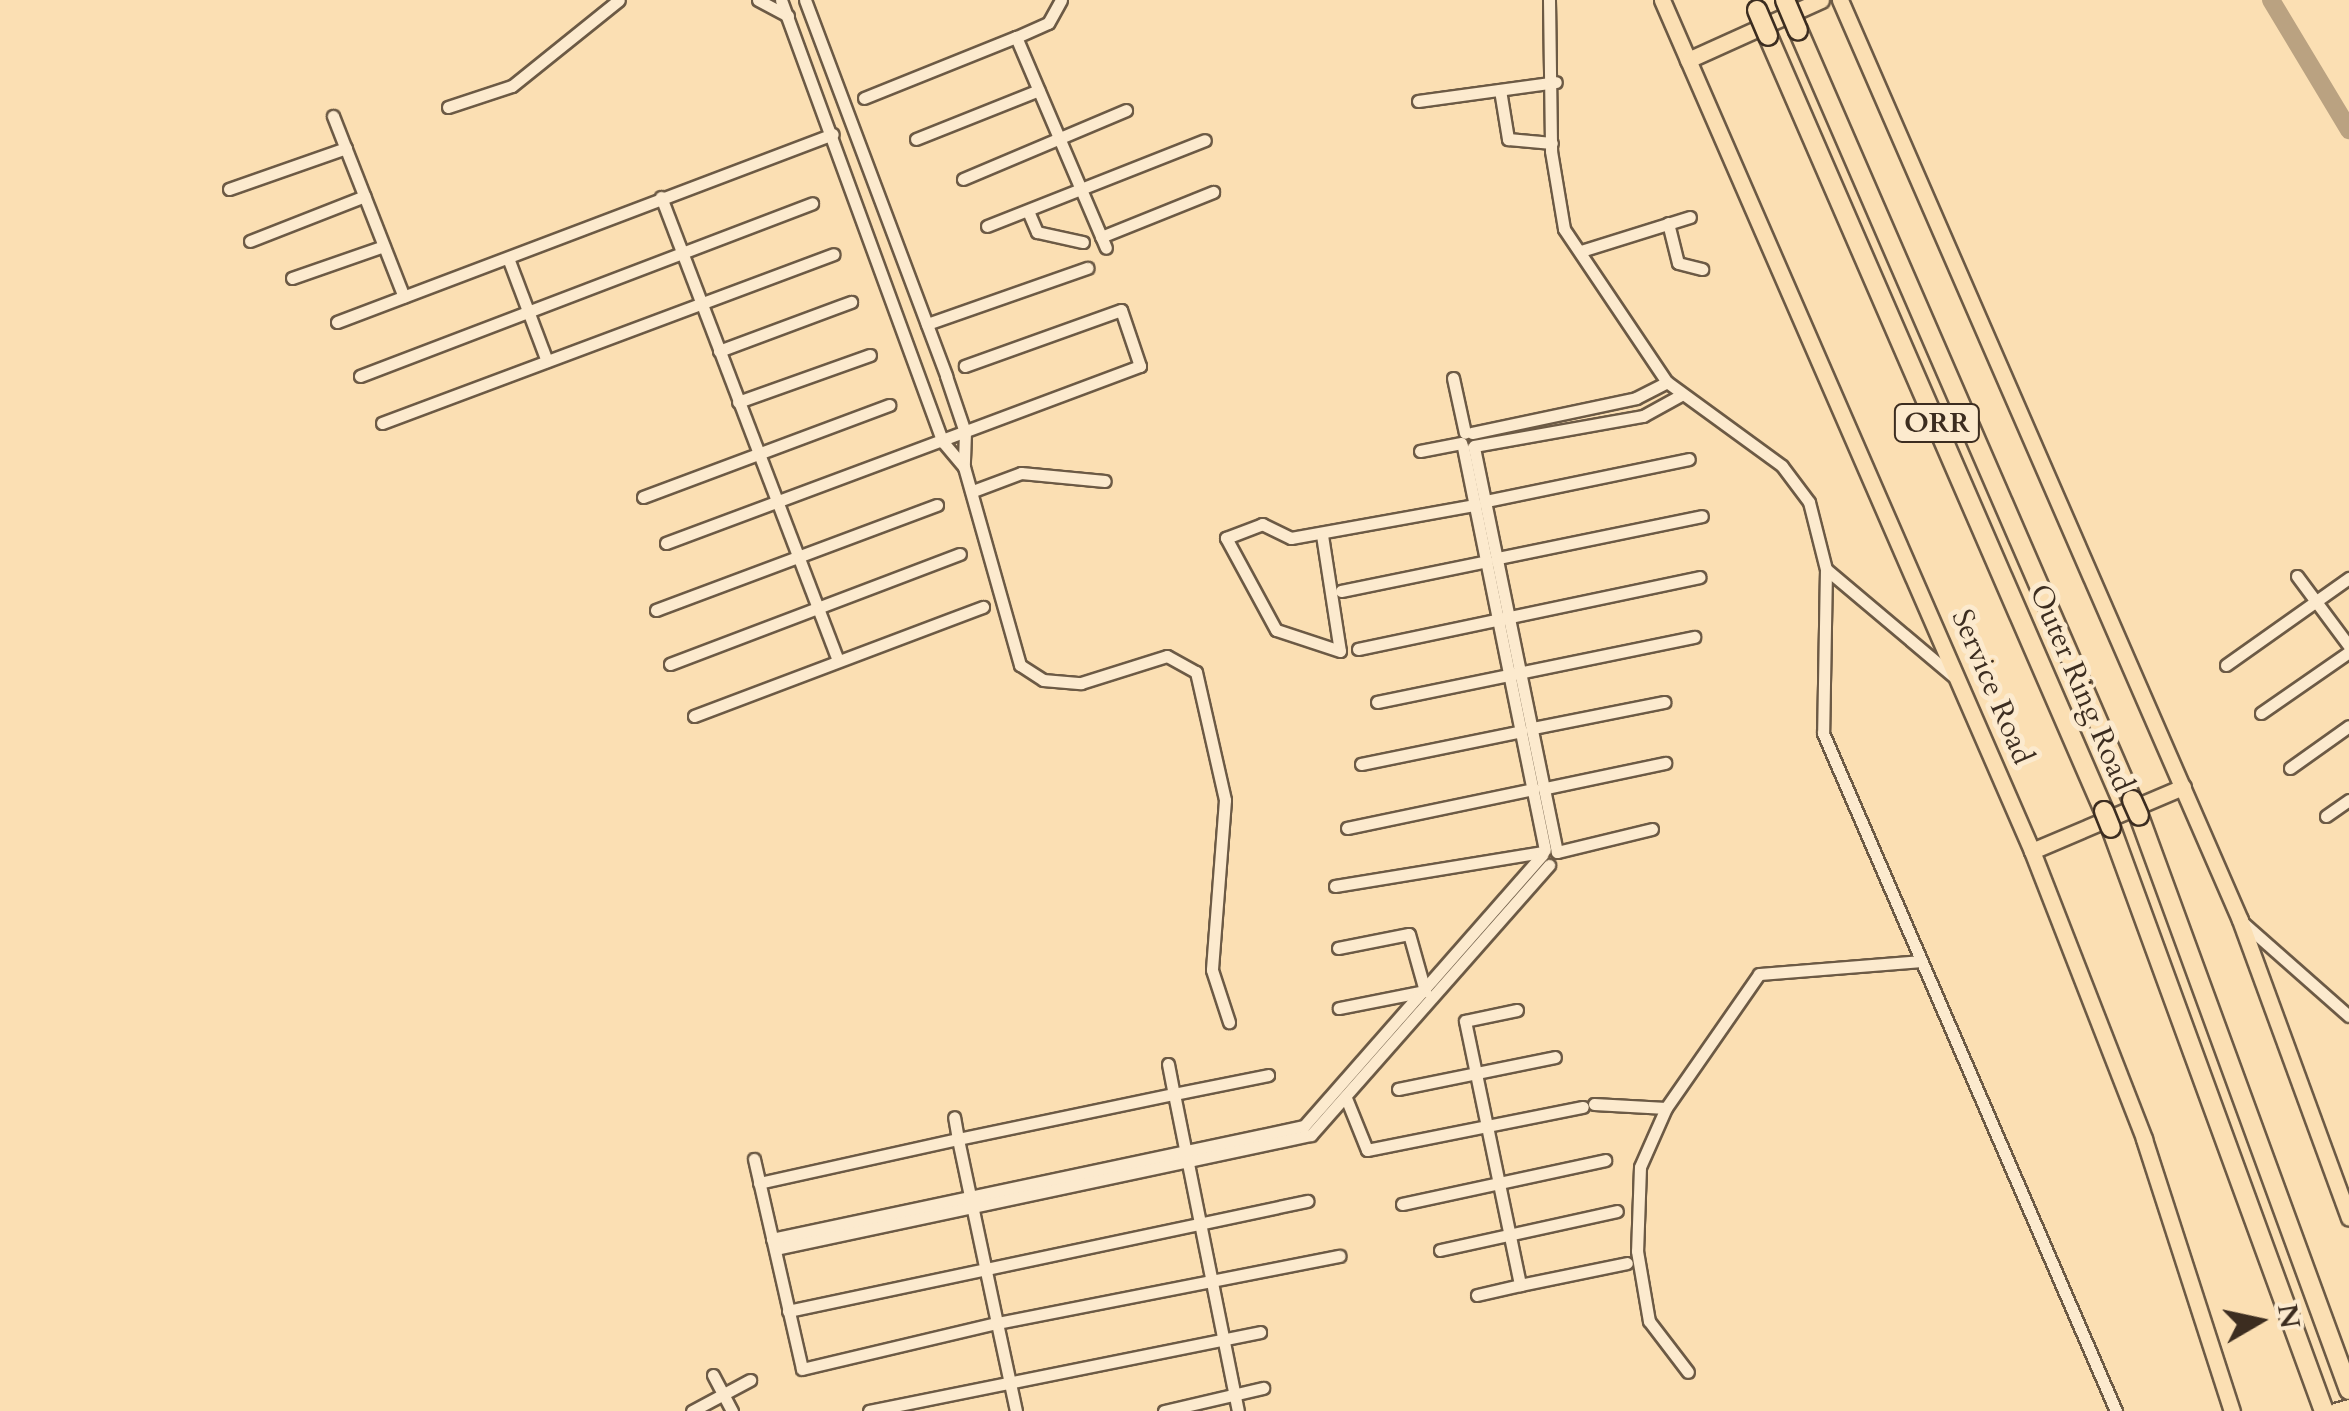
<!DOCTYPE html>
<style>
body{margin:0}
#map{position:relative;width:2349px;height:1411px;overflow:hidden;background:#fbdfb3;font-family:Cardo,serif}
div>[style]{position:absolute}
.river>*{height:18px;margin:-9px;padding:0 9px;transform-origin:9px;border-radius:9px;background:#baa281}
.roads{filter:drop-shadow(2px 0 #6c5a45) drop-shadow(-2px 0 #6c5a45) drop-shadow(0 2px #6c5a45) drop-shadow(0 -2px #6c5a45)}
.minor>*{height:11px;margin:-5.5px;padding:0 5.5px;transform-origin:5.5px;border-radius:5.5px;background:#fceace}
.major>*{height:15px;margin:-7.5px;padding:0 7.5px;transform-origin:7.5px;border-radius:7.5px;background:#fbdfb3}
.highway>*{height:18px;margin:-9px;padding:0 9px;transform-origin:9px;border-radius:9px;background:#fbdfb3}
.bridges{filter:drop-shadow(2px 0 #3c2d20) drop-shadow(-2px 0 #3c2d20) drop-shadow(0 2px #3c2d20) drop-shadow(0 -2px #3c2d20)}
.highway-bridge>*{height:18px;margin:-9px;padding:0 9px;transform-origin:9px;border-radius:9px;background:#fbdfb3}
span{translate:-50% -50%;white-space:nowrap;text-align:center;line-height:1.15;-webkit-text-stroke:10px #fceace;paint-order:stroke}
.shield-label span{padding:2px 8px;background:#fceace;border:2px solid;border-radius:8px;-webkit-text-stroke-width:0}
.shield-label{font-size:28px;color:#3c2d20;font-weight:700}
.street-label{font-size:30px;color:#3c2d20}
.north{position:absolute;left:2209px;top:1271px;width:100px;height:100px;-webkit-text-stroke:8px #fceace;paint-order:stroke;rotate:81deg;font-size:28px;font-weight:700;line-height:40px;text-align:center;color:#3c2d20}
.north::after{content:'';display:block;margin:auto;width:35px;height:45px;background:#3c2d20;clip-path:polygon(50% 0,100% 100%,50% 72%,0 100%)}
</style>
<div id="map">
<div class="river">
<div style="left:2271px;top:0;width:152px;rotate:59deg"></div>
</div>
<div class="roads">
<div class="minor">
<div style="left:758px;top:0;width:34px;rotate:28deg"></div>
<div style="left:781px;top:0;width:471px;rotate:69.9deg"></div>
<div style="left:943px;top:442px;width:33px;rotate:50deg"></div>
<div style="left:964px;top:467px;width:206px;rotate:74.2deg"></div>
<div style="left:1020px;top:665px;width:27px;rotate:33deg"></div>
<div style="left:1043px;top:680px;width:38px;rotate:5deg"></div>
<div style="left:1081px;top:683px;width:90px;rotate:-17.4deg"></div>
<div style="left:1167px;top:656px;width:33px;rotate:29deg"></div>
<div style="left:1196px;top:672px;width:131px;rotate:77.2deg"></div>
<div style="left:1225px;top:800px;width:170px;rotate:94.4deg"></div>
<div style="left:1212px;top:970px;width:55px;rotate:71.9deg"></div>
<div style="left:805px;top:0;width:402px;rotate:69.4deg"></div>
<div style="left:946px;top:376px;width:59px;rotate:71.3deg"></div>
<div style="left:965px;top:432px;width:35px;rotate:92deg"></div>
<div style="left:1061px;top:0;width:26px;rotate:119deg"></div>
<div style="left:1048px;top:23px;width:35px;rotate:156deg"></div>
<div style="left:1016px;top:37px;width:229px;rotate:66.9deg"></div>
<div style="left:1549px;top:0;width:151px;rotate:89.2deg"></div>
<div style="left:1551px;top:151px;width:79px;rotate:80.5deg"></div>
<div style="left:1564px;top:229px;width:184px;rotate:56.1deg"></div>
<div style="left:1667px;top:382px;width:142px;rotate:36.1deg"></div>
<div style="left:1782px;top:466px;width:45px;rotate:53.1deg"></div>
<div style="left:1809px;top:502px;width:69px;rotate:75.8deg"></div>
<div style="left:1826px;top:569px;width:164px;rotate:91deg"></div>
<div style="left:1823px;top:733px;width:739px;rotate:66.63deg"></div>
<div style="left:1500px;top:90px;width:50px;rotate:80.7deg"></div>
<div style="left:1508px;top:139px;width:44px;rotate:5.2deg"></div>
<div style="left:864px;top:98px;width:164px;rotate:-21.9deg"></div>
<div style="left:1418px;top:101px;width:139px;rotate:-7.8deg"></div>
<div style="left:448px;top:107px;width:67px;rotate:-18.2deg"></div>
<div style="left:512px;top:86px;width:137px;rotate:-38.8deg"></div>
<div style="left:333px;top:116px;width:194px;rotate:68.6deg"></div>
<div style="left:916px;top:139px;width:132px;rotate:-21.7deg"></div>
<div style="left:963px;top:179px;width:177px;rotate:-22.9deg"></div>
<div style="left:229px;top:189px;width:124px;rotate:-19.3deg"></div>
<div style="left:661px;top:197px;width:494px;rotate:69.1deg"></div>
<div style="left:1028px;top:211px;width:23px;rotate:67deg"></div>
<div style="left:1037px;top:232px;width:47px;rotate:12.3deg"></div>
<div style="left:1668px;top:223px;width:41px;rotate:76deg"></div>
<div style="left:1678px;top:263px;width:25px;rotate:14deg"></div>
<div style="left:987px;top:226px;width:234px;rotate:-21.5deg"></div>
<div style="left:1101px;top:237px;width:121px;rotate:-21.9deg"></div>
<div style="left:250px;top:241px;width:123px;rotate:-21.4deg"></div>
<div style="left:1581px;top:251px;width:114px;rotate:-17.3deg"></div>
<div style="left:508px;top:258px;width:110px;rotate:69.3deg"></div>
<div style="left:292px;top:278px;width:97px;rotate:-19.2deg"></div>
<div style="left:337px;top:322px;width:530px;rotate:-20.76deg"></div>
<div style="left:927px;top:324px;width:170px;rotate:-19.3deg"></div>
<div style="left:719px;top:351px;width:141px;rotate:-20.4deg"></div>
<div style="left:360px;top:376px;width:484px;rotate:-20.9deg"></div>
<div style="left:1453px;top:378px;width:56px;rotate:77.7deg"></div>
<div style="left:738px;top:402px;width:140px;rotate:-19.6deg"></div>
<div style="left:382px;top:423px;width:482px;rotate:-20.5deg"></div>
<div style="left:1472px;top:433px;width:168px;rotate:-12deg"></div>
<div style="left:1636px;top:398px;width:35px;rotate:-27deg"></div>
<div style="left:1463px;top:447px;width:411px;rotate:78.5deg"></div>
<div style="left:1420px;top:451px;width:42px;rotate:-11deg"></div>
<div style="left:973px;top:491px;width:51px;rotate:-20.6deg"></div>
<div style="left:1021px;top:473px;width:84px;rotate:5.4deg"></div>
<div style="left:643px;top:497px;width:263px;rotate:-20.5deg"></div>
<div style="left:1486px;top:501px;width:207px;rotate:-11.7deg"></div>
<div style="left:1322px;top:535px;width:117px;rotate:81.2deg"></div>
<div style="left:1340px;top:651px;width:67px;rotate:-161.8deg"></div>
<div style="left:1276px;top:630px;width:105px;rotate:-118.5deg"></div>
<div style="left:1226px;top:538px;width:39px;rotate:-21deg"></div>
<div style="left:1262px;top:524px;width:32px;rotate:26deg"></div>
<div style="left:1291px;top:538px;width:187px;rotate:-10.2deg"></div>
<div style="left:666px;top:543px;width:506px;rotate:-20.48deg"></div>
<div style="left:1140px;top:366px;width:59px;rotate:-108.7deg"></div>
<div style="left:1121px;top:310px;width:166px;rotate:160.3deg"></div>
<div style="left:1498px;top:558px;width:208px;rotate:-11.6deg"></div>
<div style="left:1826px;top:569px;width:166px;rotate:40.1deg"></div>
<div style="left:2297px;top:576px;width:87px;rotate:53.4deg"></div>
<div style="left:1341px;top:591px;width:149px;rotate:-11.6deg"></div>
<div style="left:656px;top:610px;width:300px;rotate:-20.5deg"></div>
<div style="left:1358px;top:649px;width:349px;rotate:-11.9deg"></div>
<div style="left:670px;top:664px;width:310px;rotate:-20.8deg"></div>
<div style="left:2226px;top:665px;width:151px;rotate:-35.3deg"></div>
<div style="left:1377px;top:702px;width:324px;rotate:-11.6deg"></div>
<div style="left:2261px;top:713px;width:107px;rotate:-34.7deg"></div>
<div style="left:694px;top:716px;width:309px;rotate:-20.7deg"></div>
<div style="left:1533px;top:728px;width:134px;rotate:-11.2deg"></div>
<div style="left:1361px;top:764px;width:164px;rotate:-11.6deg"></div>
<div style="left:2290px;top:768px;width:72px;rotate:-35.4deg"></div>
<div style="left:1546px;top:788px;width:122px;rotate:-11.9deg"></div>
<div style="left:2326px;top:816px;width:28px;rotate:-35deg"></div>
<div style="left:1347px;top:828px;width:191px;rotate:-11.8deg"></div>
<div style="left:1652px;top:829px;width:98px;rotate:166.4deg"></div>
<div style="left:1557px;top:852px;width:414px;rotate:-101.6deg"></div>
<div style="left:1474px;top:446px;width:172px;rotate:-10.1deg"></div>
<div style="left:1643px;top:416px;width:43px;rotate:-28.9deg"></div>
<div style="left:1335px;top:886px;width:211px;rotate:-9.3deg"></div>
<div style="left:2240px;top:920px;width:145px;rotate:41.4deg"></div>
<div style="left:1338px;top:948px;width:72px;rotate:-11.2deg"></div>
<div style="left:1409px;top:934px;width:59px;rotate:74.3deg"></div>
<div style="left:1425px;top:991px;width:88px;rotate:168.8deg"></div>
<div style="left:1517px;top:1010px;width:53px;rotate:168.1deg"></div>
<div style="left:1465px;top:1021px;width:270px;rotate:78.2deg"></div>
<div style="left:1520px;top:1285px;width:109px;rotate:-11.6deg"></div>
<div style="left:1168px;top:1064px;width:31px;rotate:79deg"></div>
<div style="left:1174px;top:1094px;width:96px;rotate:-11.4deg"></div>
<div style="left:1398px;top:1089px;width:160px;rotate:-11.5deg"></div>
<div style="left:1346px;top:1098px;width:56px;rotate:68deg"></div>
<div style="left:1367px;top:1150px;width:220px;rotate:-11.3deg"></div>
<div style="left:1594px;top:1104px;width:72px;rotate:3.2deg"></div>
<div style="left:1666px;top:1108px;width:163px;rotate:-55.2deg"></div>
<div style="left:1759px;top:974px;width:161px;rotate:-4.6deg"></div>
<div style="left:1666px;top:1108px;width:64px;rotate:113.8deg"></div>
<div style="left:1640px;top:1167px;width:84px;rotate:92deg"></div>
<div style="left:1637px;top:1251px;width:71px;rotate:80.3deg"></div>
<div style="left:1649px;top:1321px;width:64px;rotate:52.6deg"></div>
<div style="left:754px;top:1159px;width:215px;rotate:77.1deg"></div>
<div style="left:802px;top:1369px;width:200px;rotate:-13.3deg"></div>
<div style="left:997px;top:1323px;width:188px;rotate:-102deg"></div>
<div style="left:958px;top:1139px;width:221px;rotate:-11.8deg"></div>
<div style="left:1174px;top:1094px;width:323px;rotate:78.6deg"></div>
<div style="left:759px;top:1183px;width:204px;rotate:-12.5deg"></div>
<div style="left:958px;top:1139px;width:22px;rotate:-100deg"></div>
<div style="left:1402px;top:1204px;width:208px;rotate:-12.2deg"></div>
<div style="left:772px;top:1239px;width:544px;rotate:-11.99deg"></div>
<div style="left:1304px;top:1126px;width:361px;rotate:-48.7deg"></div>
<div style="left:775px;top:1249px;width:548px;rotate:-12.01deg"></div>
<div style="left:1311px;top:1135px;width:360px;rotate:-48.6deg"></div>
<div style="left:1440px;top:1250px;width:181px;rotate:-12.4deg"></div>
<div style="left:1477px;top:1295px;width:44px;rotate:-13.1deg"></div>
<div style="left:788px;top:1311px;width:531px;rotate:-11.97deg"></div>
<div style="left:713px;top:1375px;width:41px;rotate:62.2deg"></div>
<div style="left:692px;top:1411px;width:66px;rotate:-28.1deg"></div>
<div style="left:869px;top:1411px;width:399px;rotate:-11.4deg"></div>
<div style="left:1016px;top:1411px;width:90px;rotate:-102.2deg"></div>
<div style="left:997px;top:1323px;width:349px;rotate:-11.1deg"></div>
<div style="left:1164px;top:1411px;width:102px;rotate:-13.1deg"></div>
</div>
<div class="major">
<div style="left:1662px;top:0;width:928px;rotate:66.5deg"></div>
<div style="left:2032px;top:851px;width:309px;rotate:68.7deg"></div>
<div style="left:2144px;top:1139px;width:286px;rotate:72.1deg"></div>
<div style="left:1840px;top:0;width:1003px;rotate:66.5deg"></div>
<div style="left:2240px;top:920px;width:317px;rotate:69.9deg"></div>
<div style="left:1688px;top:60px;width:146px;rotate:-24.3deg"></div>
<div style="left:2032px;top:851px;width:164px;rotate:-23deg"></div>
<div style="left:2335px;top:1411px;width:15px;rotate:-16deg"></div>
</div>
<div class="highway">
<div style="left:1798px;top:30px;width:839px;rotate:66.55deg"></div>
<div style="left:1768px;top:36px;width:845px;rotate:66.56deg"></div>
<div style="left:2139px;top:816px;width:611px;rotate:69.9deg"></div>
<div style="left:2111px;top:828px;width:621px;rotate:69.93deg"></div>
</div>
</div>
<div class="bridges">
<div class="highway-bridge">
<div style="left:1785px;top:0;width:33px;rotate:67deg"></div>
<div style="left:1757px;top:10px;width:28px;rotate:67deg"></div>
<div style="left:2132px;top:800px;width:17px;rotate:66deg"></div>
<div style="left:2104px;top:811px;width:18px;rotate:68deg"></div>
</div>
</div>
<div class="shield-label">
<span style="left:1937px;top:423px">ORR</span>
</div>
<div class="street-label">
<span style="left:1992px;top:687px;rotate:67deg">Service Road</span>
<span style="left:2081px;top:688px;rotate:67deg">Outer Ring Road</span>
</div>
<div class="north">N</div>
</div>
